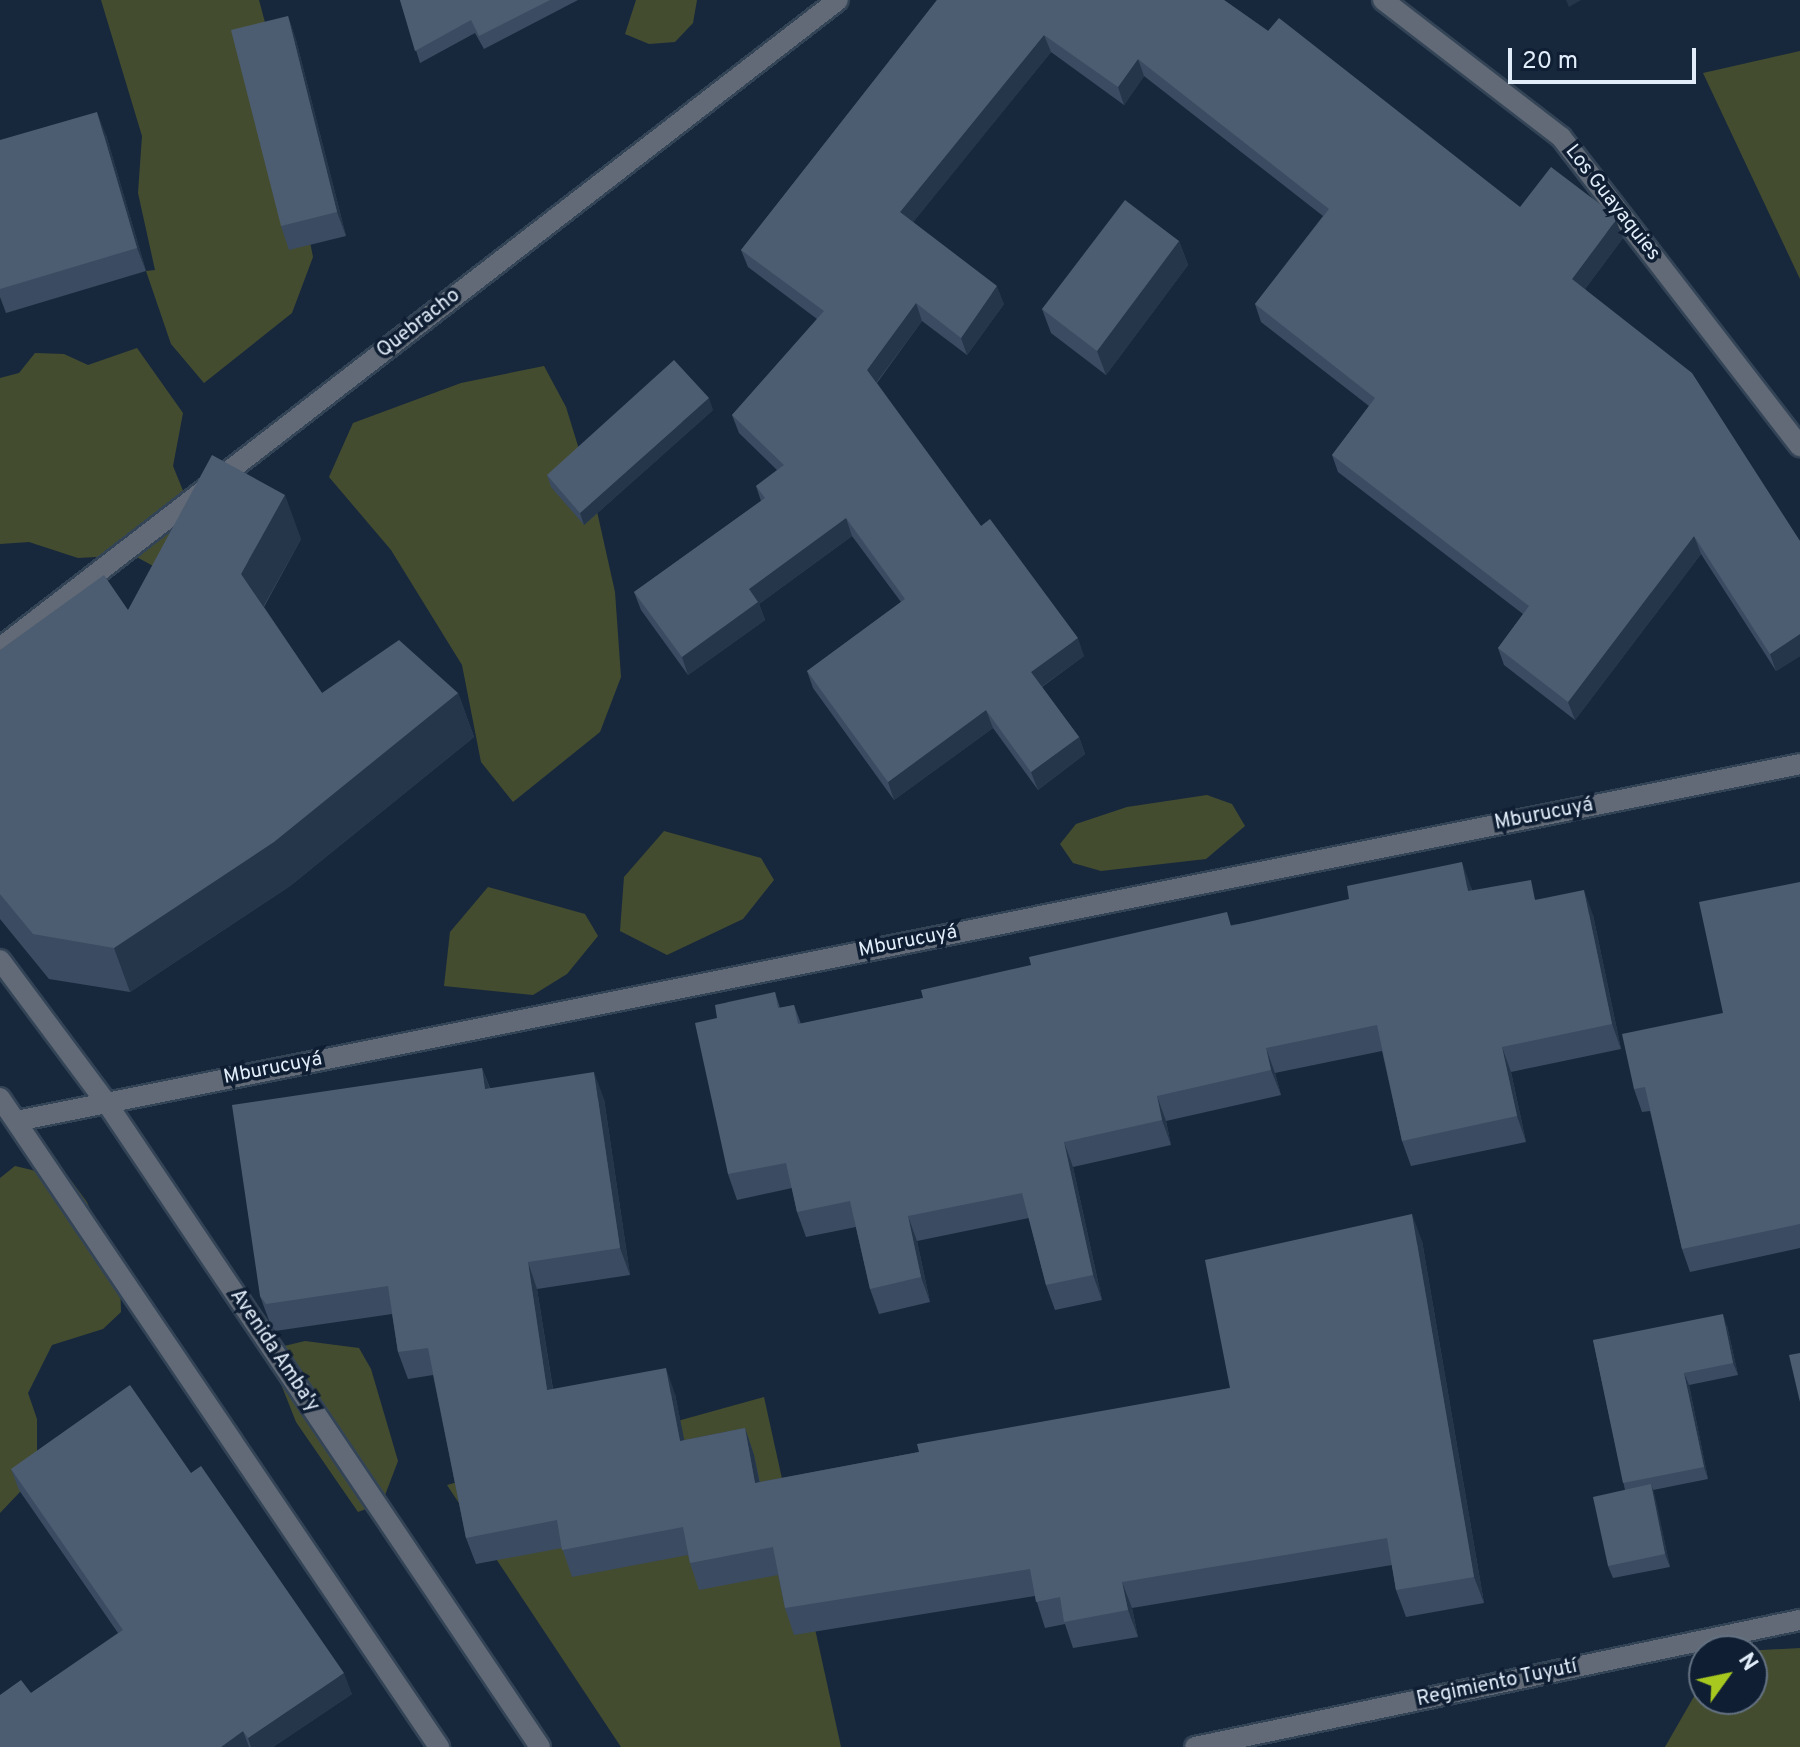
<!DOCTYPE html>
<meta charset="utf-8">
<style>
body{margin:0}
#map{position:relative;width:1800px;height:1747px;overflow:hidden;background:#18283c;font-family:Overpass,sans-serif}
div>[style]{position:absolute}
.green>*{inset:0;background:#444c30}
.roads{filter:drop-shadow(2px 0 #344457) drop-shadow(-2px 0 #344457) drop-shadow(0 2px #344457) drop-shadow(0 -2px #344457)}
.minor>*{height:20px;margin:-10px;padding:0 10px;transform-origin:10px;border-radius:10px;background:#616a76}
.wall>*{inset:0;background:#3b4b61}
.shaded-wall>*{inset:0;background:#25364b}
.building>*{inset:0;background:#4d5d71}
span{translate:-50% -50%;white-space:nowrap;text-align:center;line-height:1.15;-webkit-text-stroke:7px #0f1e32;paint-order:stroke}
.street-label{font-size:20px;color:#e2edfa}
.north{position:absolute;left:1688px;top:1635px;width:80px;height:80px;box-sizing:border-box;background:#0f1e32;border:2px solid #637182;border-radius:50%;rotate:57deg;font-size:22px;font-weight:700;line-height:32px;text-align:center;color:#e2edfa}
.north::after{content:'';display:block;margin:auto;width:28px;height:36px;background:#a7c81f;clip-path:polygon(50% 0,100% 100%,50% 72%,0 100%)}
.scale{position:absolute;left:1508px;top:48px;width:188px;height:36px;box-sizing:border-box;border:4px solid #e2edfa;border-top:0;padding-left:10px;font-size:24px;line-height:28px;white-space:nowrap;color:#e2edfa;-webkit-text-stroke:6px #0f1e32;paint-order:stroke}
</style>
<div id="map">
<div class="green">
<div style="clip-path:polygon(101px 0,259px 0,271px 45px,313px 257px,292px 313px,204px 383px,171px 344px,146px 271px,155px 270px,138px 193px,142px 136px)"></div>
<div style="clip-path:polygon(636px 0,697px 0,693px 23px,675px 42px,649px 44px,625px 34px)"></div>
<div style="clip-path:polygon(1800px 51px,1800px 279px,1703px 73px)"></div>
<div style="clip-path:polygon(137px 348px,183px 413px,173px 466px,186px 498px,155px 567px,133px 555px,78px 558px,29px 542px,0 544px,0 378px,19px 373px,35px 353px,64px 354px,88px 365px)"></div>
<div style="clip-path:polygon(544px 366px,566px 407px,594px 498px,615px 592px,621px 677px,600px 732px,513px 802px,481px 762px,462px 665px,391px 550px,329px 477px,353px 423px,461px 383px)"></div>
<div style="clip-path:polygon(1207px 795px,1232px 804px,1245px 826px,1206px 859px,1101px 871px,1073px 863px,1060px 844px,1076px 824px,1127px 807px)"></div>
<div style="clip-path:polygon(664px 831px,761px 858px,774px 880px,743px 919px,667px 955px,620px 931px,624px 877px)"></div>
<div style="clip-path:polygon(488px 887px,585px 914px,598px 936px,567px 974px,533px 995px,444px 986px,450px 932px)"></div>
<div style="clip-path:polygon(15px 1166px,70px 1179px,87px 1202px,120px 1280px,121px 1312px,103px 1329px,52px 1345px,28px 1393px,37px 1419px,37px 1474px,0 1513px,0 1178px)"></div>
<div style="clip-path:polygon(305px 1341px,359px 1348px,371px 1369px,398px 1461px,382px 1503px,358px 1512px,296px 1422px,277px 1374px,280px 1347px)"></div>
<div style="clip-path:polygon(764px 1397px,841px 1747px,621px 1747px,447px 1485px)"></div>
<div style="clip-path:polygon(1800px 1648px,1800px 1747px,1665px 1747px,1704px 1679px,1704px 1699px,1752px 1699px,1752px 1651px,1744px 1651px)"></div>
</div>
<div class="roads">
<div class="minor">
<div style="left:1383px;top:0;width:225px;rotate:37.6deg"></div>
<div style="left:1561px;top:137px;width:391px;rotate:52.3deg"></div>
<div style="left:0;top:648px;width:1059px;rotate:-37.71deg"></div>
<div style="left:0;top:960px;width:177px;rotate:53.3deg"></div>
<div style="left:106px;top:1102px;width:777px;rotate:56.06deg"></div>
<div style="left:0;top:1098px;width:784px;rotate:55.92deg"></div>
<div style="left:17px;top:1121px;width:1818px;rotate:-11.32deg"></div>
<div style="left:1195px;top:1747px;width:618px;rotate:-11.86deg"></div>
</div>
</div>
<div class="wall">
<div style="clip-path:polygon(400px 0,578px 0,484px 49px,475px 33px,420px 63px)"></div>
<div style="clip-path:polygon(937px 0,1224px 0,1520px 207px,1623px 238px,1585px 289px,1800px 541px,1800px 656px,1776px 671px,1701px 554px,1575px 720px,1504px 665px,1498px 648px,1523px 614px,1338px 472px,1332px 455px,1369px 406px,1261px 322px,1255px 304px,1323px 216px,1144px 76px,1124px 105px,1051px 52px,913px 222px,1004px 304px,967px 355px,922px 321px,877px 383px,981px 526px,1084px 656px,1042px 687px,1079px 737px,1085px 754px,1038px 790px,993px 728px,894px 800px,813px 688px,807px 671px,901px 602px,852px 536px,759px 604px,765px 620px,688px 675px,641px 610px,634px 592px,761px 501px,756px 486px,777px 470px,739px 433px,732px 415px,817px 319px,748px 267px,741px 250px)"></div>
<div style="clip-path:polygon(288px 16px,296px 40px,346px 236px,289px 250px,281px 226px)"></div>
<div style="clip-path:polygon(106px 135px,146px 271px,6px 313px,0 297px,0 140px)"></div>
<div style="clip-path:polygon(1179px 241px,1188px 265px,1106px 375px,1051px 333px,1042px 309px)"></div>
<div style="clip-path:polygon(713px 410px,584px 525px,551px 487px,547px 475px)"></div>
<div style="clip-path:polygon(301px 539px,264px 607px,322px 693px,458px 693px,474px 737px,290px 886px,130px 992px,49px 979px,0 919px,0 650px,128px 610px)"></div>
<div style="clip-path:polygon(1800px 882px,1800px 1248px,1690px 1272px,1682px 1249px,1650px 1111px,1642px 1112px,1634px 1089px,1723px 1013px)"></div>
<div style="clip-path:polygon(1471px 887px,1472px 891px,1538px 900px,1593px 915px,1621px 1049px,1511px 1072px,1526px 1142px,1411px 1166px,1402px 1141px,1382px 1051px,1275px 1073px,1281px 1095px,1166px 1121px,1171px 1145px,1073px 1167px,1102px 1300px,1055px 1310px,1046px 1285px,1029px 1218px,917px 1241px,930px 1302px,879px 1314px,870px 1289px,856px 1227px,806px 1237px,797px 1212px,792px 1188px,737px 1200px,728px 1174px,717px 1018px,775px 992px,780px 1008px,794px 1005px,801px 1024px,923px 998px,1232px 925px)"></div>
<div style="clip-path:polygon(482px 1068px,490px 1088px,604px 1099px,630px 1275px,537px 1289px,553px 1389px,675px 1394px,684px 1440px,745px 1428px,754px 1455px,760px 1482px,919px 1452px,1230px 1388px,1422px 1241px,1484px 1603px,1406px 1617px,1396px 1590px,1392px 1565px,1132px 1608px,1138px 1637px,1073px 1648px,1065px 1624px,1045px 1628px,1035px 1596px,794px 1635px,785px 1608px,778px 1575px,699px 1590px,690px 1563px,688px 1555px,572px 1577px,562px 1548px,476px 1564px,466px 1538px,433px 1375px,408px 1379px,398px 1352px,392px 1314px,275px 1331px,270px 1323px,260px 1296px)"></div>
<div style="clip-path:polygon(1727px 1326px,1738px 1375px,1689px 1385px,1708px 1479px,1653px 1490px,1670px 1567px,1613px 1578px,1608px 1566px,1625px 1490px,1593px 1340px)"></div>
<div style="clip-path:polygon(11px 1469px,191px 1473px,352px 1694px,273px 1747px,0 1747px,31px 1693px,118px 1633px,19px 1490px)"></div>
</div>
<div class="shaded-wall">
<div style="clip-path:polygon(1566px 0,1581px 0,1569px 7px)"></div>
<div style="clip-path:polygon(288px 16px,296px 40px,346px 236px,337px 212px)"></div>
<div style="clip-path:polygon(1044px 35px,1051px 52px,907px 230px,900px 212px)"></div>
<div style="clip-path:polygon(1138px 59px,1144px 76px,1124px 105px,1118px 87px)"></div>
<div style="clip-path:polygon(97px 112px,106px 135px,146px 271px,137px 248px)"></div>
<div style="clip-path:polygon(1616px 220px,1623px 238px,1579px 297px,1572px 279px)"></div>
<div style="clip-path:polygon(1179px 241px,1188px 265px,1106px 375px,1097px 351px)"></div>
<div style="clip-path:polygon(997px 286px,1004px 304px,967px 355px,961px 338px)"></div>
<div style="clip-path:polygon(916px 303px,922px 321px,873px 387px,867px 370px)"></div>
<div style="clip-path:polygon(709px 398px,713px 410px,584px 525px,580px 513px)"></div>
<div style="clip-path:polygon(285px 495px,301px 539px,257px 618px,241px 574px)"></div>
<div style="clip-path:polygon(846px 518px,852px 536px,759px 604px,765px 620px,688px 675px,682px 657px,749px 589px)"></div>
<div style="clip-path:polygon(1694px 536px,1701px 554px,1575px 720px,1568px 702px)"></div>
<div style="clip-path:polygon(1800px 634px,1800px 656px,1776px 671px,1770px 654px)"></div>
<div style="clip-path:polygon(1078px 638px,1084px 656px,1037px 690px,1031px 672px)"></div>
<div style="clip-path:polygon(458px 693px,474px 737px,290px 886px,130px 992px,114px 948px)"></div>
<div style="clip-path:polygon(986px 710px,993px 728px,894px 800px,888px 782px)"></div>
<div style="clip-path:polygon(1079px 737px,1085px 754px,1038px 790px,1031px 772px)"></div>
<div style="clip-path:polygon(1462px 862px,1471px 887px,1478px 916px,1468px 891px)"></div>
<div style="clip-path:polygon(1584px 890px,1593px 915px,1621px 1049px,1612px 1024px)"></div>
<div style="clip-path:polygon(1502px 1047px,1511px 1072px,1526px 1142px,1517px 1116px)"></div>
<div style="clip-path:polygon(1266px 1048px,1275px 1073px,1281px 1095px,1271px 1070px)"></div>
<div style="clip-path:polygon(482px 1068px,492px 1095px,485px 1089px)"></div>
<div style="clip-path:polygon(594px 1072px,604px 1099px,630px 1275px,620px 1248px)"></div>
<div style="clip-path:polygon(1157px 1096px,1166px 1121px,1171px 1145px,1162px 1120px)"></div>
<div style="clip-path:polygon(1064px 1142px,1073px 1167px,1102px 1300px,1093px 1275px)"></div>
<div style="clip-path:polygon(1412px 1214px,1422px 1241px,1484px 1603px,1474px 1577px)"></div>
<div style="clip-path:polygon(908px 1216px,917px 1241px,930px 1302px,921px 1277px)"></div>
<div style="clip-path:polygon(528px 1262px,537px 1289px,557px 1416px,547px 1390px)"></div>
<div style="clip-path:polygon(1723px 1314px,1727px 1326px,1738px 1375px,1733px 1363px)"></div>
<div style="clip-path:polygon(666px 1368px,675px 1394px,690px 1468px,680px 1441px)"></div>
<div style="clip-path:polygon(1684px 1373px,1689px 1385px,1708px 1479px,1704px 1467px)"></div>
<div style="clip-path:polygon(745px 1428px,754px 1455px,765px 1509px,755px 1483px)"></div>
<div style="clip-path:polygon(1651px 1484px,1655px 1496px,1670px 1567px,1665px 1554px)"></div>
<div style="clip-path:polygon(1122px 1582px,1132px 1608px,1138px 1637px,1128px 1610px)"></div>
<div style="clip-path:polygon(344px 1673px,352px 1694px,273px 1747px,251px 1747px,248px 1738px)"></div>
<div style="clip-path:polygon(243px 1731px,249px 1747px,221px 1747px)"></div>
</div>
<div class="building">
<div style="clip-path:polygon(400px 0,550px 0,479px 36px,471px 20px,415px 51px)"></div>
<div style="clip-path:polygon(937px 0,1224px 0,1268px 31px,1279px 18px,1520px 207px,1551px 167px,1609px 211px,1616px 220px,1572px 279px,1692px 373px,1800px 541px,1800px 634px,1770px 654px,1694px 536px,1568px 702px,1498px 648px,1529px 606px,1332px 455px,1375px 398px,1255px 304px,1329px 209px,1138px 59px,1118px 87px,1044px 35px,900px 212px,997px 286px,961px 338px,916px 303px,867px 370px,981px 526px,990px 519px,1078px 638px,1031px 672px,1079px 737px,1031px 772px,986px 710px,888px 782px,807px 671px,905px 599px,846px 518px,749px 589px,758px 602px,682px 657px,634px 592px,765px 498px,756px 486px,784px 465px,732px 415px,824px 311px,741px 250px)"></div>
<div style="clip-path:polygon(288px 16px,337px 212px,281px 226px,231px 30px)"></div>
<div style="clip-path:polygon(97px 112px,137px 248px,0 289px,0 140px)"></div>
<div style="clip-path:polygon(1125px 200px,1179px 241px,1097px 351px,1042px 309px)"></div>
<div style="clip-path:polygon(674px 360px,709px 398px,580px 513px,547px 475px)"></div>
<div style="clip-path:polygon(212px 455px,285px 495px,241px 574px,322px 693px,399px 640px,458px 693px,274px 842px,114px 948px,33px 934px,0 894px,0 650px,104px 575px,128px 610px)"></div>
<div style="clip-path:polygon(1462px 862px,1468px 891px,1531px 880px,1535px 900px,1584px 890px,1612px 1024px,1502px 1047px,1517px 1116px,1402px 1141px,1377px 1025px,1266px 1048px,1271px 1070px,1157px 1096px,1162px 1120px,1064px 1142px,1093px 1275px,1046px 1285px,1022px 1193px,908px 1216px,921px 1277px,870px 1289px,850px 1201px,797px 1212px,786px 1163px,728px 1174px,695px 1023px,717px 1018px,715px 1005px,775px 992px,778px 1008px,794px 1005px,798px 1024px,923px 998px,921px 990px,1031px 965px,1029px 957px,1227px 912px,1231px 926px,1349px 899px,1347px 886px)"></div>
<div style="clip-path:polygon(1800px 882px,1800px 1224px,1682px 1249px,1645px 1087px,1634px 1089px,1622px 1034px,1723px 1013px,1699px 902px)"></div>
<div style="clip-path:polygon(482px 1068px,485px 1089px,594px 1072px,620px 1248px,528px 1262px,547px 1390px,666px 1368px,680px 1441px,745px 1428px,755px 1483px,919px 1452px,917px 1444px,1230px 1388px,1205px 1260px,1412px 1214px,1474px 1577px,1396px 1590px,1387px 1538px,1122px 1582px,1128px 1610px,1064px 1622px,1060px 1597px,1036px 1602px,1030px 1569px,785px 1608px,773px 1547px,690px 1563px,683px 1527px,562px 1550px,557px 1520px,466px 1538px,428px 1348px,398px 1352px,388px 1286px,266px 1304px,260px 1296px,232px 1105px)"></div>
<div style="clip-path:polygon(1723px 1314px,1733px 1363px,1684px 1373px,1704px 1467px,1623px 1483px,1593px 1340px)"></div>
<div style="clip-path:polygon(1800px 1353px,1800px 1402px,1789px 1355px)"></div>
<div style="clip-path:polygon(130px 1385px,191px 1473px,201px 1466px,344px 1673px,248px 1738px,243px 1731px,221px 1747px,0 1747px,0 1695px,21px 1680px,31px 1693px,123px 1630px,11px 1469px)"></div>
<div style="clip-path:polygon(1651px 1484px,1665px 1554px,1608px 1566px,1593px 1497px)"></div>
</div>
<div class="street-label">
<span style="left:1612px;top:203px;rotate:52deg">Los Guayaquies</span>
<span style="left:419px;top:324px;rotate:-38deg">Quebracho</span>
<span style="left:1544px;top:815px;rotate:-11deg">Mburucuyá</span>
<span style="left:908px;top:942px;rotate:-11deg">Mburucuyá</span>
<span style="left:273px;top:1069px;rotate:-11deg">Mburucuyá</span>
<span style="left:274px;top:1351px;rotate:56deg">Avenida Amba'y</span>
<span style="left:1497px;top:1684px;rotate:-12deg">Regimiento Tuyutí</span>
</div>
<div class="north">N</div>
<div class="scale">20 m</div>
</div>
